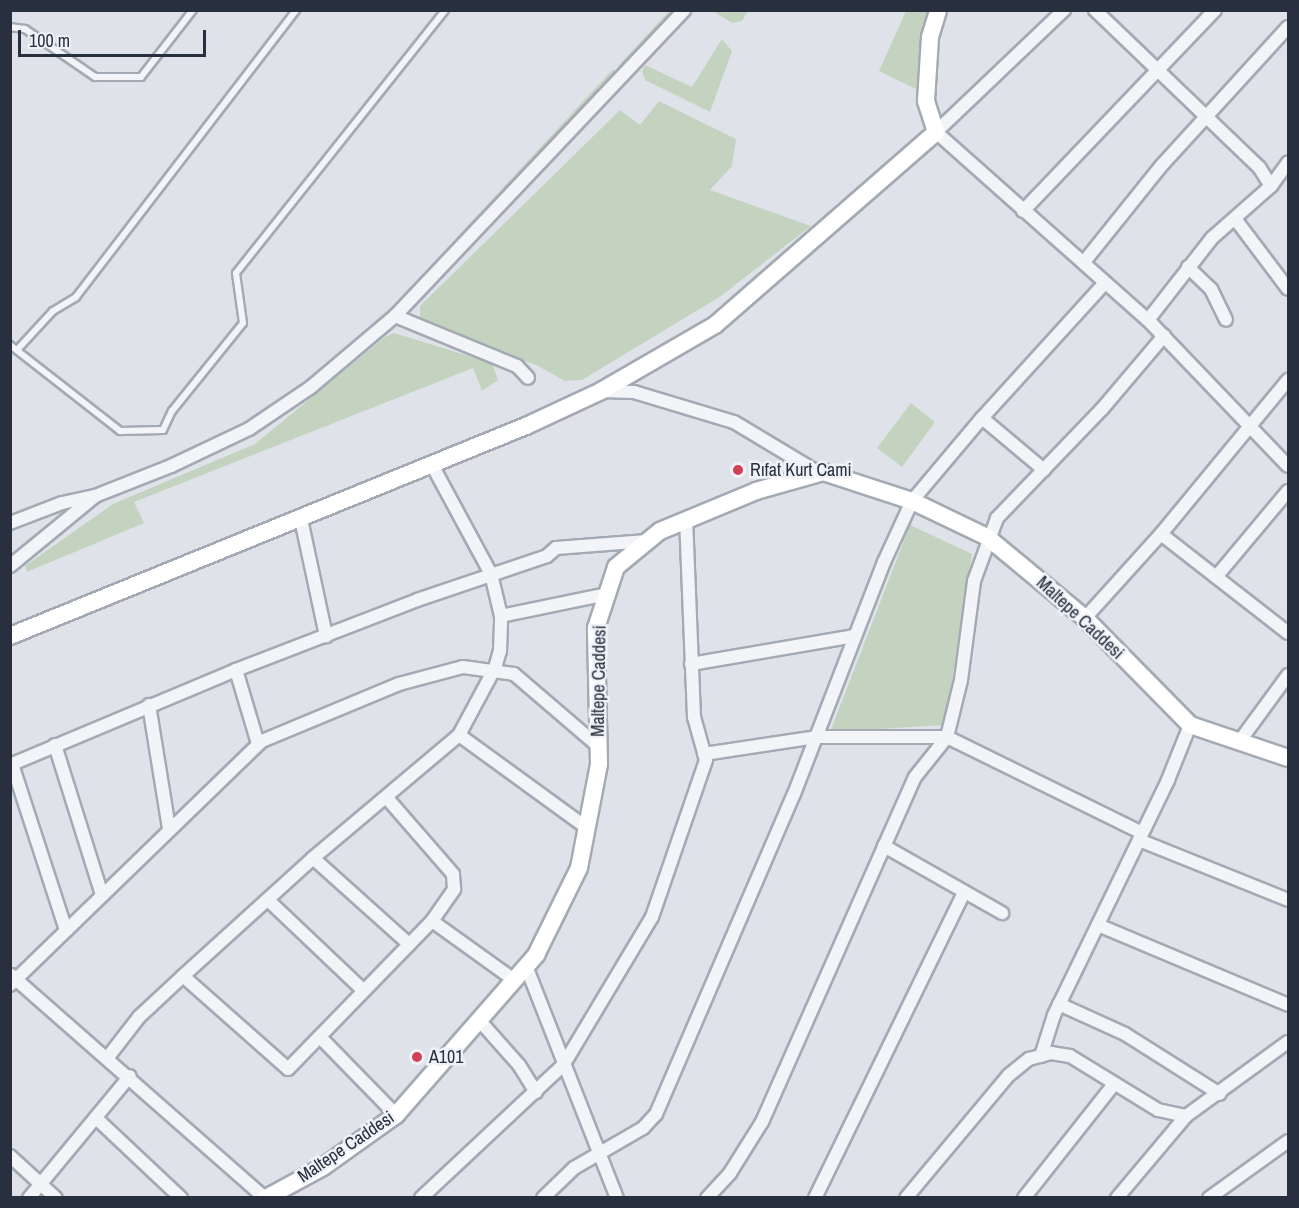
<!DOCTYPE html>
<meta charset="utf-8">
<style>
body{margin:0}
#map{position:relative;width:1299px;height:1208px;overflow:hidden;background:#dfe3e9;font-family:"Archivo Narrow",sans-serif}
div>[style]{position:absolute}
.green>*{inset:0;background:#c4d3c0}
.roads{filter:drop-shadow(2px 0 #a4aab3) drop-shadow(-2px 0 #a4aab3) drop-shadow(0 2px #a4aab3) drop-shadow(0 -2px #a4aab3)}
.lane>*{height:6px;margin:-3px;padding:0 3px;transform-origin:3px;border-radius:3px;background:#f2f4f7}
.street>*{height:12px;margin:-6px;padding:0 6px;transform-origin:6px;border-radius:6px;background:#f2f4f7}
.secondary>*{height:16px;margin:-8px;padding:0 8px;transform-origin:8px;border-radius:8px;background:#fff}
.dots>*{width:16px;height:16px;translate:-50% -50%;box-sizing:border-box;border:3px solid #eff2f6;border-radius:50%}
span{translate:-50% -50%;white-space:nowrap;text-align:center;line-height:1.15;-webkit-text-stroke:5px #eff2f6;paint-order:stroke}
.poi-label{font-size:18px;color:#283040}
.left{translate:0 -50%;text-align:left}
.street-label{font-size:18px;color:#283040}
.frame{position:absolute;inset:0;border:12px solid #283040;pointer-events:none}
.scale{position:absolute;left:18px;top:30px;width:188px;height:27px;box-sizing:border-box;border:3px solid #283040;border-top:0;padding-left:8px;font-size:18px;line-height:21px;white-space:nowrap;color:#283040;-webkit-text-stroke:4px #eff2f6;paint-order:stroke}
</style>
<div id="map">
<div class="green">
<div style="clip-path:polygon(669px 11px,679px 11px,620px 69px,618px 66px)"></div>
<div style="clip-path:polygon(713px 11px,748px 11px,742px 21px,732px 23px)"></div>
<div style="clip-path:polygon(906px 11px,930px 11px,920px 59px,920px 91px,879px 71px)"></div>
<div style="clip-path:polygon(722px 39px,732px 51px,710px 112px,645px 80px,642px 71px,645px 65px,692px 87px)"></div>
<div style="clip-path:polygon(613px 69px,619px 74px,449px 251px,447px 248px)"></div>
<div style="clip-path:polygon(659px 101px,736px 139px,732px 166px,710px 190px,811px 226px,721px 296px,582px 380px,565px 381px,536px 365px,438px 330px,420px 318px,420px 306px,620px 110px,640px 125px)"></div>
<div style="clip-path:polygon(394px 333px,492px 363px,498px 380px,482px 391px,473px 368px,134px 502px,144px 523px,27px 572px,25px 566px,113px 504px,255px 444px,385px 337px)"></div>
<div style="clip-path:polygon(911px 403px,935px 422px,902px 467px,877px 448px)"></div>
<div style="clip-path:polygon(910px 525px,972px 554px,945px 725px,830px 732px)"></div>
</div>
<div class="roads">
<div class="lane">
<div style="left:10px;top:27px;width:15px;rotate:8deg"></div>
<div style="left:25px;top:29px;width:85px;rotate:34.4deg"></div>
<div style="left:95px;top:77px;width:46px"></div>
<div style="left:141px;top:77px;width:85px;rotate:-52.2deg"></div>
<div style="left:10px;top:345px;width:140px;rotate:38deg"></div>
<div style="left:120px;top:431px;width:43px;rotate:-1.3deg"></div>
<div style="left:163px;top:430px;width:21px;rotate:-65deg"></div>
<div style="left:172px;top:411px;width:113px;rotate:-51.1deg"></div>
<div style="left:243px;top:323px;width:50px;rotate:-98deg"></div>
<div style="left:236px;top:273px;width:336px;rotate:-51.5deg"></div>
<div style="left:17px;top:350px;width:53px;rotate:-47.3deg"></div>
<div style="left:53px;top:311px;width:27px;rotate:-31deg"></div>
<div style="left:76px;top:297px;width:362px;rotate:-52.5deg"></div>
</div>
<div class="street">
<div style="left:1064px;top:10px;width:177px;rotate:136.4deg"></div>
<div style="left:936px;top:132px;width:283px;rotate:41.6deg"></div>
<div style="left:1148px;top:320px;width:202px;rotate:46.2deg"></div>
<div style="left:1095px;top:10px;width:227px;rotate:43.8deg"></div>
<div style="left:1259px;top:167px;width:22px;rotate:58deg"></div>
<div style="left:1023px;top:211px;width:278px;rotate:-46.3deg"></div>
<div style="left:1236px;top:220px;width:86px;rotate:53deg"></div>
<div style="left:1084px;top:262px;width:124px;rotate:-51.2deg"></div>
<div style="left:1162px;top:165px;width:187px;rotate:-47.6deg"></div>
<div style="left:1188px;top:267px;width:32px;rotate:44deg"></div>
<div style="left:1211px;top:289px;width:34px;rotate:64deg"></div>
<div style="left:395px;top:316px;width:132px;rotate:22.3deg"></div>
<div style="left:517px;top:366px;width:16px;rotate:47deg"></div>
<div style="left:1148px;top:320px;width:104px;rotate:-52deg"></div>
<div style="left:1212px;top:238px;width:79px;rotate:-41.4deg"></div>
<div style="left:1271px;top:186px;width:29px;rotate:-54deg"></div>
<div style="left:602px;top:391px;width:32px;rotate:2deg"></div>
<div style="left:634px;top:392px;width:104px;rotate:16.7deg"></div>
<div style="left:734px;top:422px;width:99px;rotate:31deg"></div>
<div style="left:1044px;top:470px;width:81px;rotate:-140deg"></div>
<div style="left:982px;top:418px;width:183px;rotate:-47.7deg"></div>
<div style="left:301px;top:519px;width:120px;rotate:77.9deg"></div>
<div style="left:10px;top:523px;width:56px;rotate:-21deg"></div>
<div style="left:62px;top:503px;width:34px;rotate:-12deg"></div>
<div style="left:95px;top:496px;width:82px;rotate:-21.5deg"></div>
<div style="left:171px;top:466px;width:86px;rotate:-25.4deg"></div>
<div style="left:249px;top:429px;width:75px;rotate:-34.1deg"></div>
<div style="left:311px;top:387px;width:110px;rotate:-40.2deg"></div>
<div style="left:395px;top:316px;width:421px;rotate:-46.6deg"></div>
<div style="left:1161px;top:534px;width:161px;rotate:37.9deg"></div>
<div style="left:10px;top:566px;width:109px;rotate:-39.4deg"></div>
<div style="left:1216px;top:577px;width:112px;rotate:-50.1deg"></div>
<div style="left:501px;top:616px;width:108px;rotate:-11.7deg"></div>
<div style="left:1085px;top:618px;width:113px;rotate:-47.9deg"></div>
<div style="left:1161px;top:534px;width:200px;rotate:-50.5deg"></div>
<div style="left:691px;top:664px;width:166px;rotate:-9.7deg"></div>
<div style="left:236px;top:670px;width:77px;rotate:73.4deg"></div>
<div style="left:149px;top:705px;width:126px;rotate:80.8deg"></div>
<div style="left:459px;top:735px;width:158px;rotate:36deg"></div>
<div style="left:1239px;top:742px;width:83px;rotate:-53.8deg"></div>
<div style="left:55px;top:745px;width:157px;rotate:72.6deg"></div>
<div style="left:704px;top:754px;width:113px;rotate:-8.6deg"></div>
<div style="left:816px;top:737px;width:131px"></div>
<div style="left:947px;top:737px;width:217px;rotate:26.2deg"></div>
<div style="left:12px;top:764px;width:175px;rotate:72deg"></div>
<div style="left:10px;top:765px;width:245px;rotate:-22.8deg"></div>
<div style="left:236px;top:670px;width:194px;rotate:-21.1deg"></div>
<div style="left:417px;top:600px;width:137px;rotate:-18.7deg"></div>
<div style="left:547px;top:556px;width:12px;rotate:-42deg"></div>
<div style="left:556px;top:548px;width:91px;rotate:-4.4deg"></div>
<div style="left:1139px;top:840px;width:161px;rotate:21.9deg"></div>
<div style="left:884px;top:846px;width:136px;rotate:29.6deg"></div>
<div style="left:313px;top:858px;width:129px;rotate:41.9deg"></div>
<div style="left:268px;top:900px;width:131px;rotate:43.5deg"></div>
<div style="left:432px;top:921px;width:101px;rotate:35.7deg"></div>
<div style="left:1098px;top:925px;width:206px;rotate:22.8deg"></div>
<div style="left:526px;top:966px;width:249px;rotate:68.6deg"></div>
<div style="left:11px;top:975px;width:338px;rotate:41.3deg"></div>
<div style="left:183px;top:976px;width:140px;rotate:41.5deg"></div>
<div style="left:288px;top:1069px;width:206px;rotate:-45.8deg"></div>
<div style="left:432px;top:921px;width:39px;rotate:-55deg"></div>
<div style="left:454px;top:889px;width:15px;rotate:-94deg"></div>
<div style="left:453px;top:874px;width:101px;rotate:-131deg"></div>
<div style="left:10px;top:985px;width:351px;rotate:-44.1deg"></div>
<div style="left:262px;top:741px;width:148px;rotate:-22.6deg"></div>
<div style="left:399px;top:684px;width:66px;rotate:-14.9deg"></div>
<div style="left:463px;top:667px;width:51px;rotate:7.8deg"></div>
<div style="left:514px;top:674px;width:111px;rotate:40.6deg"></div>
<div style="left:1059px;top:1004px;width:72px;rotate:24.4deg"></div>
<div style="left:1125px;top:1034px;width:112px;rotate:32.3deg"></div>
<div style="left:479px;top:1020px;width:60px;rotate:48.4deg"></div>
<div style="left:519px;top:1065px;width:32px;rotate:58deg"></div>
<div style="left:320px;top:1037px;width:109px;rotate:45.7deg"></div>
<div style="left:1041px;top:1056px;width:43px;rotate:-72.4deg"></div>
<div style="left:1054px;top:1015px;width:261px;rotate:-64.1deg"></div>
<div style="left:1168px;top:780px;width:59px;rotate:-68.2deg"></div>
<div style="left:108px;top:1057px;width:51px;rotate:-52.2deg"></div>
<div style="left:139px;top:1017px;width:60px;rotate:-43deg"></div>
<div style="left:183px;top:976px;width:176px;rotate:-42.2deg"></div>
<div style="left:313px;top:858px;width:191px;rotate:-40.1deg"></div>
<div style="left:459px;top:735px;width:76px;rotate:-61.8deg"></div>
<div style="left:495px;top:668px;width:18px;rotate:-74deg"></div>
<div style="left:500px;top:651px;width:35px;rotate:-88deg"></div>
<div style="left:501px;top:616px;width:43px;rotate:-103.4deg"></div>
<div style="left:491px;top:574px;width:124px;rotate:-118.4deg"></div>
<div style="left:96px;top:1118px;width:117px;rotate:43.3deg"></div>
<div style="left:10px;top:1156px;width:62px;rotate:42.4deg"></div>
<div style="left:29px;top:1198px;width:158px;rotate:-50.4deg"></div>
<div style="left:421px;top:1198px;width:196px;rotate:-43.1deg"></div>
<div style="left:564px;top:1064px;width:171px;rotate:-59.1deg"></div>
<div style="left:652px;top:917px;width:166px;rotate:-71deg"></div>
<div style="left:706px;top:760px;width:45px;rotate:-105.6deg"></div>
<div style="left:694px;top:717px;width:197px;rotate:-92.3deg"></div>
<div style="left:543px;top:1198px;width:43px;rotate:-44.1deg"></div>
<div style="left:574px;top:1168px;width:80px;rotate:-30.1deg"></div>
<div style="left:643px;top:1128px;width:19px;rotate:-47deg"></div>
<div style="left:656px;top:1114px;width:348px;rotate:-66.7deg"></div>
<div style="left:794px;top:794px;width:249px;rotate:-68.8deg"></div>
<div style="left:884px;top:562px;width:67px;rotate:-65.3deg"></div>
<div style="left:912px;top:501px;width:109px;rotate:-49.9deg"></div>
<div style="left:707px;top:1198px;width:34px;rotate:-47deg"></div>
<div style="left:730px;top:1173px;width:60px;rotate:-57.9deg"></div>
<div style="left:762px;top:1122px;width:377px;rotate:-66.1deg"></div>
<div style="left:915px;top:777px;width:51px;rotate:-51.3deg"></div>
<div style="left:947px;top:737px;width:59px;rotate:-76.2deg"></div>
<div style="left:961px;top:680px;width:100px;rotate:-82.5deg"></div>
<div style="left:974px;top:581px;width:67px;rotate:-69.9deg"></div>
<div style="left:997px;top:518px;width:151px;rotate:-46.1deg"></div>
<div style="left:1102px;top:409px;width:96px;rotate:-49.7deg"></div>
<div style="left:815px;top:1198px;width:339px;rotate:-64deg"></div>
<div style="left:906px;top:1198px;width:160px;rotate:-50.1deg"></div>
<div style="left:1009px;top:1075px;width:26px;rotate:-39deg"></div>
<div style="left:1029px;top:1059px;width:23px;rotate:-15deg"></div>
<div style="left:1051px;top:1053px;width:19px;rotate:9deg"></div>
<div style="left:1070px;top:1056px;width:103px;rotate:31.5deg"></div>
<div style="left:1158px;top:1110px;width:29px;rotate:12deg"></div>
<div style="left:1186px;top:1116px;width:126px;rotate:-36deg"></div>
<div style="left:1024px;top:1198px;width:145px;rotate:-51.7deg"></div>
<div style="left:1117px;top:1198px;width:107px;rotate:-49.9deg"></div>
<div style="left:1209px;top:1198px;width:97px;rotate:-35.8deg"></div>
</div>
<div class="secondary">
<div style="left:10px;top:636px;width:557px;rotate:-22.15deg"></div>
<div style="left:526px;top:426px;width:83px;rotate:-25deg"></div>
<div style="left:601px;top:391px;width:132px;rotate:-30.1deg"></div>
<div style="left:715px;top:325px;width:293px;rotate:-41.1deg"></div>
<div style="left:936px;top:132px;width:33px;rotate:-108deg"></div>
<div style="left:926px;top:101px;width:64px;rotate:-86.4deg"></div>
<div style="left:930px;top:37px;width:28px;rotate:-73deg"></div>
<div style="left:266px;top:1198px;width:65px;rotate:-28.5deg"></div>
<div style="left:323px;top:1167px;width:90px;rotate:-35.5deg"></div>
<div style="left:396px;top:1115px;width:213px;rotate:-48.8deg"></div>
<div style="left:536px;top:955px;width:97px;rotate:-63.7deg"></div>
<div style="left:579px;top:868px;width:106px;rotate:-79.1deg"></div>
<div style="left:599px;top:764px;width:136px;rotate:-91.3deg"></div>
<div style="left:596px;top:628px;width:64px;rotate:-71.8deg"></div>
<div style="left:616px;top:567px;width:57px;rotate:-39.3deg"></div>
<div style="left:660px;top:531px;width:104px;rotate:-22.6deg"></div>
<div style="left:756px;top:491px;width:70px;rotate:-15.8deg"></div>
<div style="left:823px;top:472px;width:94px;rotate:18deg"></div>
<div style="left:912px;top:501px;width:83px;rotate:25.6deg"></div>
<div style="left:987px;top:537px;width:127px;rotate:39.6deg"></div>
<div style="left:1085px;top:618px;width:150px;rotate:45.5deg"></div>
<div style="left:1190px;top:725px;width:103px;rotate:18.6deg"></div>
</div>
</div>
<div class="dots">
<div style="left:738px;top:470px;background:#d14155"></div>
<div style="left:417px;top:1057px;background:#d14155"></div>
</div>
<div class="poi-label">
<span class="left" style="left:750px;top:470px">Rıfat Kurt Cami</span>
<span class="left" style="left:429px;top:1057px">A101</span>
</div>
<div class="street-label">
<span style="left:1080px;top:618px;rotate:43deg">Maltepe Caddesi</span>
<span style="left:599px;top:681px;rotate:-89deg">Maltepe Caddesi</span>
<span style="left:346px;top:1147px;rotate:-34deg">Maltepe Caddesi</span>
</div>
<div class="frame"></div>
<div class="scale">100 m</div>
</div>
